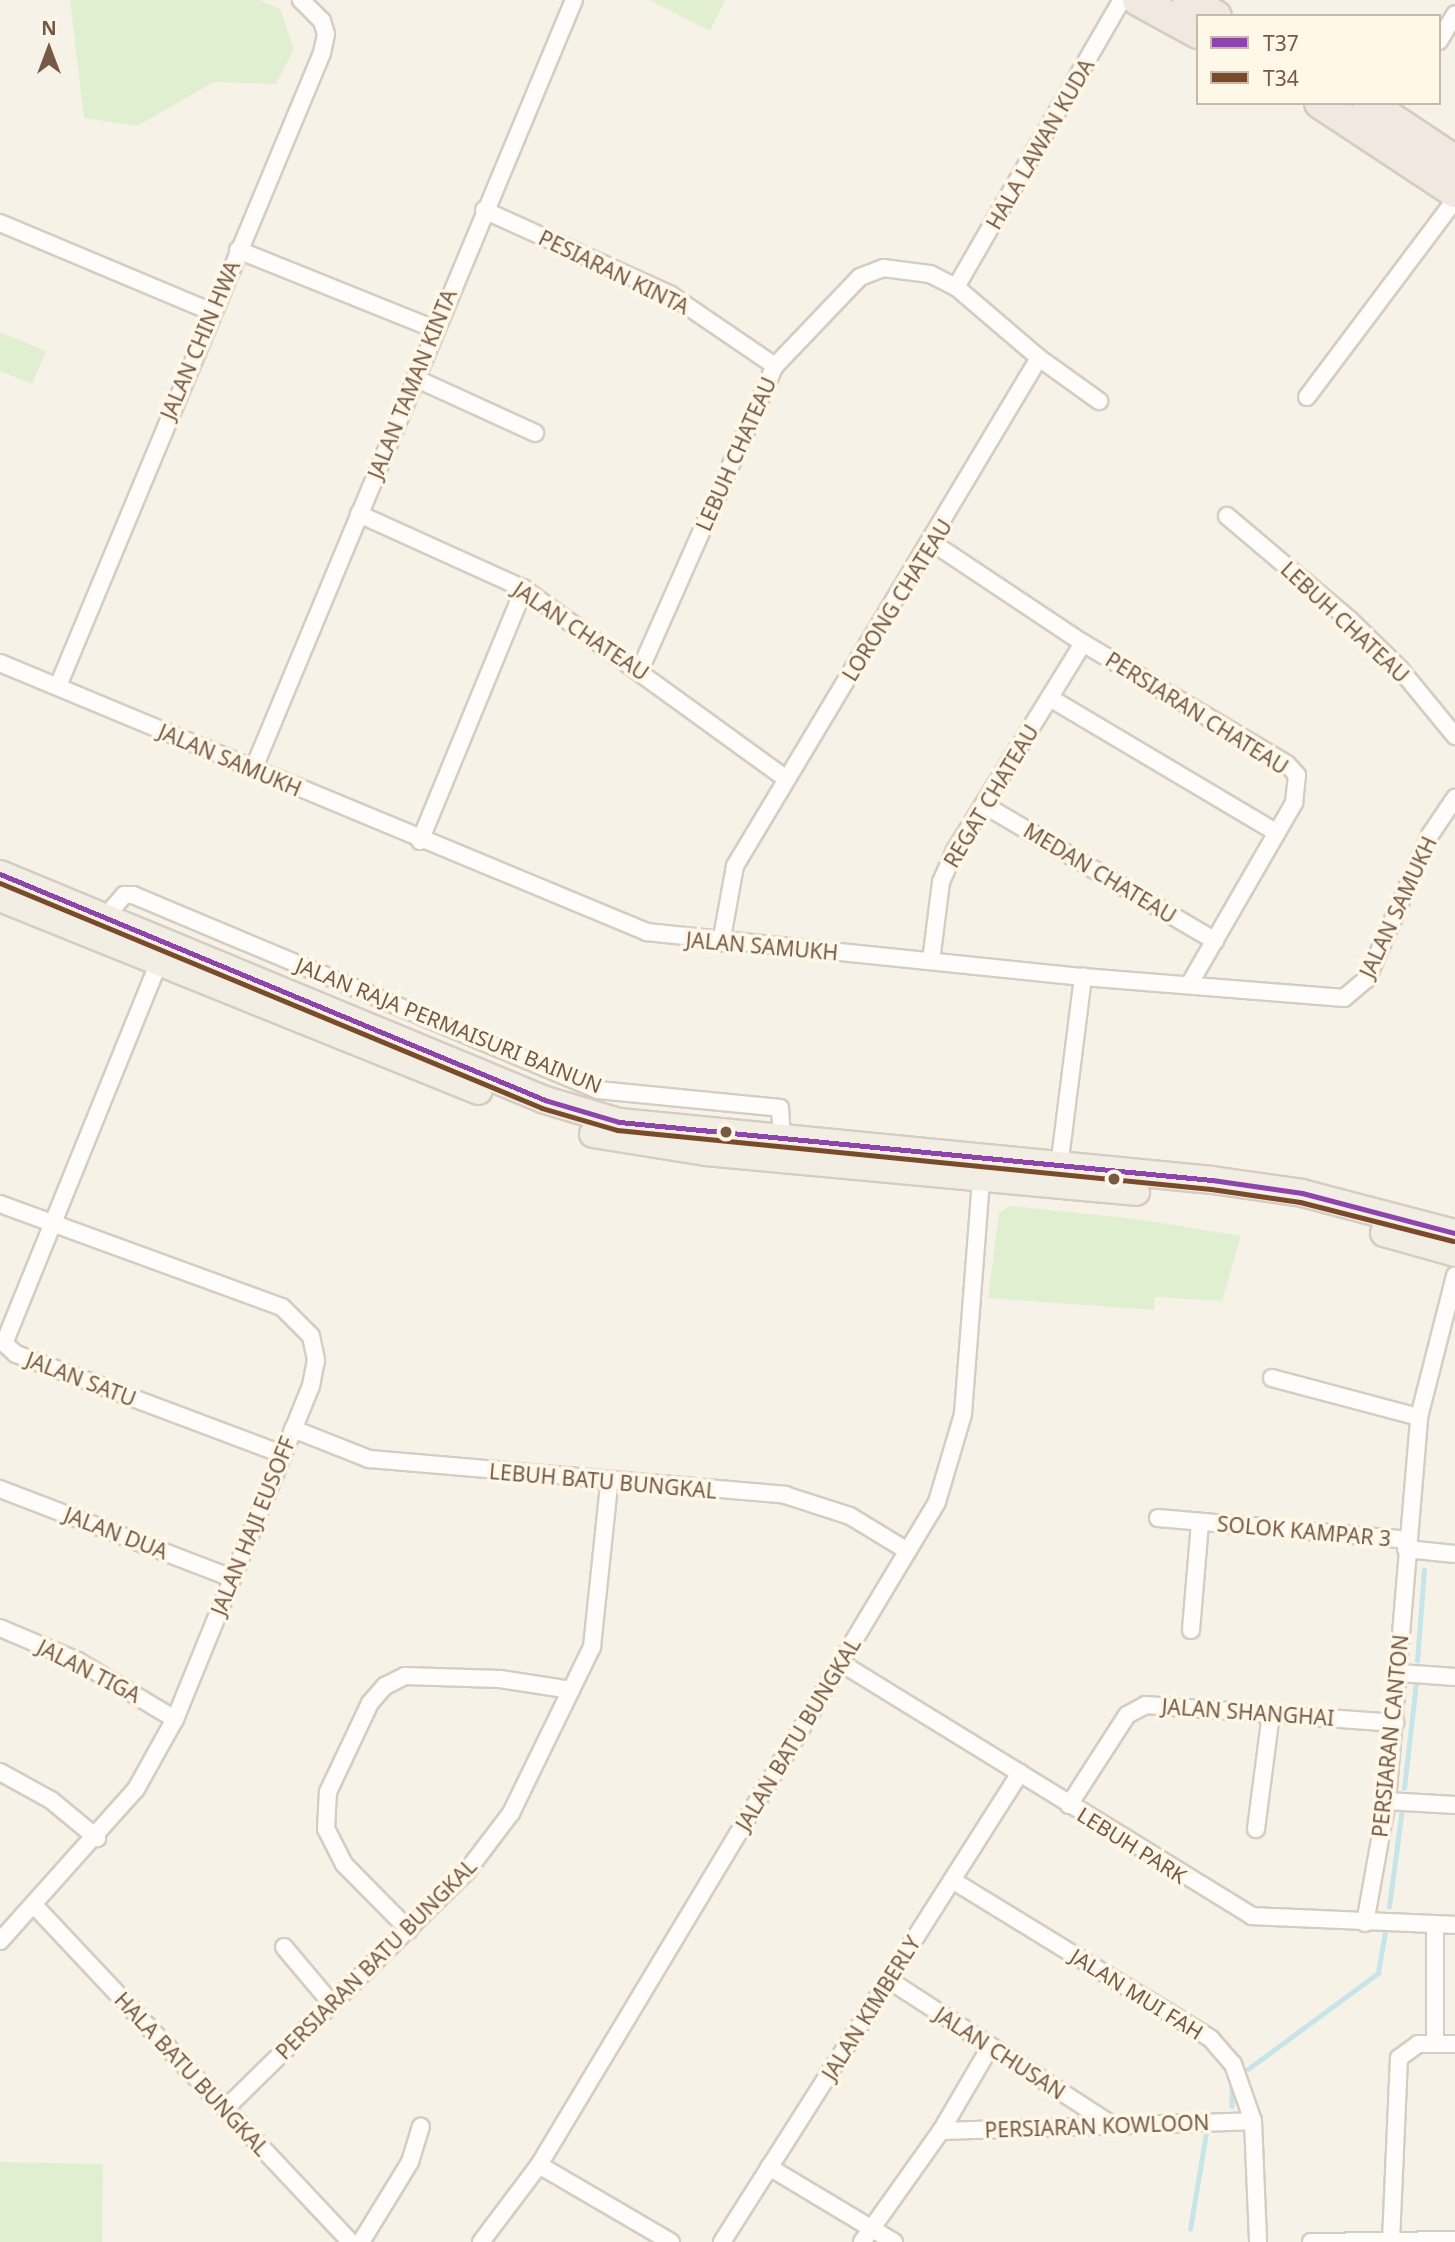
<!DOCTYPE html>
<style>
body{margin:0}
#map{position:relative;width:1455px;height:2242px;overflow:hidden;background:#f7f2e7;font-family:"Noto Sans",sans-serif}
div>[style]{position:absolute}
.green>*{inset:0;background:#e0efd0}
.stream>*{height:4.5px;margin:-2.25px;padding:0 2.25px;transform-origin:2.25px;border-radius:2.25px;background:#c7e4e8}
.roads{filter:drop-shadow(2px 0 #d6cdc2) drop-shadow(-2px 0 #d6cdc2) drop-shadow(0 2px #d6cdc2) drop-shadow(0 -2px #d6cdc2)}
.street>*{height:16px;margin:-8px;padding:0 8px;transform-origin:8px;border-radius:8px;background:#fefdfb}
.primary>*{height:26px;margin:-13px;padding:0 13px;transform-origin:13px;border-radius:13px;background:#f2eee4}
.highway>*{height:30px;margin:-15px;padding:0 15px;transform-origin:15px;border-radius:15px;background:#f1e8e2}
.bus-1>*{height:5px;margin:-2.5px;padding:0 2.5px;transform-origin:2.5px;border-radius:2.5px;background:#8e44ad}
.bus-2>*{height:5px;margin:-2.5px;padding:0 2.5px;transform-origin:2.5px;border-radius:2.5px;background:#7a4b2a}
.dots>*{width:19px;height:19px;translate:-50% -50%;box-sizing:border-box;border:4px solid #fff7e8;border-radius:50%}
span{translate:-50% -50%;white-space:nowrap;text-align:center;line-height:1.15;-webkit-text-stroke:7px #fff7e8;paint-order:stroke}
.street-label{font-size:21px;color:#765a45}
.legend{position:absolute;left:1196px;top:14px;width:245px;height:91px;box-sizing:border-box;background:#fff7e8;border:2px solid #c8b8a7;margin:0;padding:9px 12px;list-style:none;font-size:21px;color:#765a45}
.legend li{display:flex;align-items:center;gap:14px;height:35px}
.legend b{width:35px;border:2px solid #c8b8a7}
.north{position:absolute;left:14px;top:14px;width:70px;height:70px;-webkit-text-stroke:5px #fff7e8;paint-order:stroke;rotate:0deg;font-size:19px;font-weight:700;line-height:28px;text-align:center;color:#765a45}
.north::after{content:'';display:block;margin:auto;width:24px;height:32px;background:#765a45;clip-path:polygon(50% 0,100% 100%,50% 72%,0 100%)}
</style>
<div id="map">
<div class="green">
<div style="clip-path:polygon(70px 0,260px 0,280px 9px,294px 49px,276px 84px,214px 82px,137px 126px,84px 118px)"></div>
<div style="clip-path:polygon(649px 0,725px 0,710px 31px)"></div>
<div style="clip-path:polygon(0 332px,46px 351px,32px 384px,0 371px)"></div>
<div style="clip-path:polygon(1010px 1206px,1137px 1219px,1241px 1236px,1222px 1301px,1155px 1297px,1154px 1310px,988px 1298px,999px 1213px)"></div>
<div style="clip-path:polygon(0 2162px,103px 2164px,102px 2242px,0 2242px)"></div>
</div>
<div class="stream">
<div style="left:1417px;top:1661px;width:91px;rotate:-85.6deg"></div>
<div style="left:1404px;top:1788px;width:107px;rotate:-83.5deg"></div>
<div style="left:1389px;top:1907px;width:100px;rotate:-82.5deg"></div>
<div style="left:1248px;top:2069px;width:162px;rotate:-36.4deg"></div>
<div style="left:1378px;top:1973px;width:42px;rotate:-80.3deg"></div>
<div style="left:1232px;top:2083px;width:23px;rotate:90deg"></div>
<div style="left:1190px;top:2229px;width:97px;rotate:-80.5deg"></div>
</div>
<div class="roads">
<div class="street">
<div style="left:1439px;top:41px;width:31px;rotate:-59deg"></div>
<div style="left:484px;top:210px;width:205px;rotate:24.4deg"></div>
<div style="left:671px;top:295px;width:126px;rotate:34.3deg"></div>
<div style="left:0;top:223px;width:230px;rotate:22.8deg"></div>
<div style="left:238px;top:250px;width:212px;rotate:21.9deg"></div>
<div style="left:956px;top:287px;width:332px;rotate:-60deg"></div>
<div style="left:1039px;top:358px;width:74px;rotate:35.6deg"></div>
<div style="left:415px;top:378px;width:132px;rotate:24.6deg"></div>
<div style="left:1307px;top:397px;width:246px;rotate:-53.1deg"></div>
<div style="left:359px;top:514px;width:181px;rotate:24.4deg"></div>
<div style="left:524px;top:589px;width:324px;rotate:35.9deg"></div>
<div style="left:1227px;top:516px;width:161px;rotate:40.2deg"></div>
<div style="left:1350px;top:620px;width:70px;rotate:44.4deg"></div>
<div style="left:1400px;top:669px;width:87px;rotate:50.6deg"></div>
<div style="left:933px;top:543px;width:180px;rotate:33.7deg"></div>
<div style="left:1083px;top:643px;width:237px;rotate:30.7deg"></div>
<div style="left:1287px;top:764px;width:15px;rotate:48deg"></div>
<div style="left:1297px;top:775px;width:28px;rotate:96deg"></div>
<div style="left:1294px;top:803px;width:210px;rotate:120deg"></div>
<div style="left:0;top:663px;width:701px;rotate:22.58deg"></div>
<div style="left:647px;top:932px;width:438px;rotate:5.9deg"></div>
<div style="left:1083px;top:977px;width:262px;rotate:4.6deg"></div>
<div style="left:1344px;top:998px;width:30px;rotate:-40deg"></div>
<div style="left:1367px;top:979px;width:157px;rotate:-66.4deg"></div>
<div style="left:1430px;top:835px;width:45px;rotate:-56deg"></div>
<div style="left:640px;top:670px;width:333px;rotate:-66.1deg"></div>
<div style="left:775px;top:366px;width:123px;rotate:-46.3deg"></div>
<div style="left:860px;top:277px;width:25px;rotate:-21deg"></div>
<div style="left:883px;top:268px;width:47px;rotate:7.3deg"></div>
<div style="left:930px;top:274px;width:29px;rotate:27deg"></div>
<div style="left:956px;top:287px;width:109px;rotate:40.5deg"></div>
<div style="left:1039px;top:358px;width:592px;rotate:120.9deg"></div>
<div style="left:735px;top:866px;width:78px;rotate:100.3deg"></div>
<div style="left:58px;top:686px;width:686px;rotate:-67.36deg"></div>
<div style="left:322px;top:53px;width:19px;rotate:-78deg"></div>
<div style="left:326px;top:34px;width:14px;rotate:-107deg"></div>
<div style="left:322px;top:21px;width:30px;rotate:-135deg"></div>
<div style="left:1050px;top:698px;width:264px;rotate:30.7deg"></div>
<div style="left:253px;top:770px;width:834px;rotate:-67.37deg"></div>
<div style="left:986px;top:806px;width:266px;rotate:30.5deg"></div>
<div style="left:420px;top:841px;width:273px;rotate:-67.6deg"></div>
<div style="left:106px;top:916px;width:28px;rotate:-49deg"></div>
<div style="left:124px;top:895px;width:9px"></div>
<div style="left:133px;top:895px;width:504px;rotate:22.75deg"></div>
<div style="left:598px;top:1090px;width:183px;rotate:5.6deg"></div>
<div style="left:780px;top:1108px;width:32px;rotate:86deg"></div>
<div style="left:161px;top:957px;width:417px;rotate:112.1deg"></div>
<div style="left:4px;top:1343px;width:16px;rotate:43deg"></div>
<div style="left:16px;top:1354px;width:284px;rotate:20.6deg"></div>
<div style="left:931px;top:961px;width:80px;rotate:-82.8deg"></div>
<div style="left:941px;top:882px;width:36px;rotate:-66deg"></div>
<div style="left:956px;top:849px;width:242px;rotate:-58.3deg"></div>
<div style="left:1059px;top:1167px;width:192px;rotate:-82.8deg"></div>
<div style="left:0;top:1204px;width:300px;rotate:20.1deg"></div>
<div style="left:282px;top:1307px;width:41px;rotate:45deg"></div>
<div style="left:311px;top:1336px;width:25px;rotate:78deg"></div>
<div style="left:316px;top:1360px;width:26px;rotate:101deg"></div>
<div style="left:311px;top:1386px;width:360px;rotate:112.2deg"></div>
<div style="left:175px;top:1719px;width:80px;rotate:119.1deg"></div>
<div style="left:136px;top:1789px;width:204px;rotate:131.8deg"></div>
<div style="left:1272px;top:1378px;width:152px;rotate:14.9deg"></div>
<div style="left:293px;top:1429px;width:82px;rotate:21.5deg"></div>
<div style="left:369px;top:1459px;width:418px;rotate:4.9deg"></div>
<div style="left:785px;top:1495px;width:68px;rotate:17.9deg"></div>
<div style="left:850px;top:1516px;width:66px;rotate:31.3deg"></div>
<div style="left:0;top:1489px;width:248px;rotate:21deg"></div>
<div style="left:1158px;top:1518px;width:250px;rotate:5deg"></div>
<div style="left:1406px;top:1549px;width:49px;rotate:5.8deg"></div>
<div style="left:0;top:1628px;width:85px;rotate:22.9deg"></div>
<div style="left:78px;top:1661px;width:113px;rotate:30.9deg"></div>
<div style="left:1191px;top:1630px;width:108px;rotate:-85.2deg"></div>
<div style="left:841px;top:1663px;width:483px;rotate:31.6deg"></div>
<div style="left:1252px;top:1916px;width:203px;rotate:2.5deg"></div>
<div style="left:1400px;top:1673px;width:55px;rotate:4.2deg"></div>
<div style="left:0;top:1772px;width:58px;rotate:28.8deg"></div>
<div style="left:51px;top:1800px;width:60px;rotate:39.6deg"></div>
<div style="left:1387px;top:1801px;width:68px;rotate:3.4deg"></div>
<div style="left:1069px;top:1805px;width:107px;rotate:-57.2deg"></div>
<div style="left:1127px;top:1715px;width:21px;rotate:-28deg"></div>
<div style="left:1146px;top:1705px;width:250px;rotate:4.1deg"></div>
<div style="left:1256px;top:1829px;width:116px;rotate:-82.6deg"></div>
<div style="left:952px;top:1880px;width:304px;rotate:31.5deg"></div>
<div style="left:1211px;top:2039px;width:33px;rotate:49deg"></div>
<div style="left:1233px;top:2064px;width:60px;rotate:70.7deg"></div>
<div style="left:1253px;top:2121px;width:121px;rotate:87.6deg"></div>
<div style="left:34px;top:1905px;width:463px;rotate:46.8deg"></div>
<div style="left:1365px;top:1923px;width:124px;rotate:-79.8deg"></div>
<div style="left:1387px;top:1801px;width:385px;rotate:-85.2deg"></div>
<div style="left:1419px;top:1417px;width:146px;rotate:-75.7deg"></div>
<div style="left:1435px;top:1925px;width:119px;rotate:90deg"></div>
<div style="left:409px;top:1930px;width:93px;rotate:-134.6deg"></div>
<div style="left:344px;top:1864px;width:39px;rotate:-117deg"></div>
<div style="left:326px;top:1829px;width:37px;rotate:-87deg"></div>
<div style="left:328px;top:1792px;width:98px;rotate:-64.7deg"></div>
<div style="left:370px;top:1703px;width:23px;rotate:-49deg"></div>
<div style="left:385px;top:1686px;width:22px;rotate:-27deg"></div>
<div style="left:405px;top:1676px;width:95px;rotate:1.8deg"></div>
<div style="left:500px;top:1679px;width:72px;rotate:8.8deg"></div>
<div style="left:284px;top:1947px;width:75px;rotate:49.9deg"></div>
<div style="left:889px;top:1980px;width:266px;rotate:33deg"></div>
<div style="left:225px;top:2109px;width:339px;rotate:-44.5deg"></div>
<div style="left:467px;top:1871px;width:73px;rotate:-52.8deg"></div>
<div style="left:511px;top:1813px;width:185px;rotate:-64deg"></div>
<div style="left:592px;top:1647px;width:164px;rotate:-84deg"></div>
<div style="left:941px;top:2131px;width:312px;rotate:-1.8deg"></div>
<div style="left:539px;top:2165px;width:153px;rotate:30.3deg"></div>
<div style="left:769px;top:2167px;width:146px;rotate:31deg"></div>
<div style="left:1391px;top:2241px;width:183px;rotate:-87.5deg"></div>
<div style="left:1399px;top:2058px;width:24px;rotate:-36deg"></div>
<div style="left:1418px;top:2044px;width:37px"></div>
<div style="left:361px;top:2242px;width:94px;rotate:-58.5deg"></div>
<div style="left:410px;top:2162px;width:37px;rotate:-73deg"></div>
<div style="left:481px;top:2242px;width:96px;rotate:-53deg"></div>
<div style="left:539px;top:2165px;width:773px;rotate:-59.02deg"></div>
<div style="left:937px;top:1502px;width:92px;rotate:-73.5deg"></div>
<div style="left:963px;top:1414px;width:236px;rotate:-85.6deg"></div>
<div style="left:722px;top:2242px;width:556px;rotate:-57.57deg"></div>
<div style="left:862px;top:2242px;width:136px;rotate:-54.6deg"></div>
<div style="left:941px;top:2131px;width:97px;rotate:-59.7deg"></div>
<div style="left:1311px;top:2242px;width:144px;rotate:-0.8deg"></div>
</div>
<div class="primary">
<div style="left:0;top:874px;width:590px;rotate:22.52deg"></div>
<div style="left:545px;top:1100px;width:77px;rotate:16.6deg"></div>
<div style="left:619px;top:1122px;width:596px;rotate:5.59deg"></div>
<div style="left:1212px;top:1180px;width:91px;rotate:8.2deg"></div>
<div style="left:1302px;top:1193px;width:158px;rotate:14.7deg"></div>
<div style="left:0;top:898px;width:516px;rotate:21.95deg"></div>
<div style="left:593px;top:1134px;width:114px;rotate:9.1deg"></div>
<div style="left:706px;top:1152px;width:432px;rotate:5.3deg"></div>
<div style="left:1384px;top:1233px;width:74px;rotate:15.7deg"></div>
</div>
<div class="highway">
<div style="left:1138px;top:0;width:68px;rotate:28.8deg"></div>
<div style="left:1188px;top:0;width:32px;rotate:30deg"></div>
<div style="left:1320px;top:103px;width:162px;rotate:33.4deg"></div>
<div style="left:1368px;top:103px;width:105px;rotate:33.7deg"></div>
</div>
</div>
<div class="bus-1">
<div style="left:0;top:874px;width:590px;rotate:22.52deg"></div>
<div style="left:545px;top:1100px;width:77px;rotate:16.6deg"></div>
<div style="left:619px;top:1122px;width:596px;rotate:5.59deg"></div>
<div style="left:1212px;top:1180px;width:91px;rotate:8.2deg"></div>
<div style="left:1302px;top:1193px;width:158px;rotate:14.7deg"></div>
</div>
<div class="bus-2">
<div style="left:0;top:883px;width:587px;rotate:22.54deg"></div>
<div style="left:542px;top:1108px;width:78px;rotate:16.3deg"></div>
<div style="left:617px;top:1130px;width:597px;rotate:5.67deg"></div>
<div style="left:1211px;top:1189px;width:90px;rotate:8.3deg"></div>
<div style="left:1300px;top:1202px;width:158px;rotate:14.3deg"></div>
</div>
<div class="dots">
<div style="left:726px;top:1132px;background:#765a45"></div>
<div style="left:1114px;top:1179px;background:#765a45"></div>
</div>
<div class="street-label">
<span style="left:1040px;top:144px;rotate:-60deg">HALA LAWAN KUDA</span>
<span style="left:614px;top:272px;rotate:26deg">PESIARAN KINTA</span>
<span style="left:200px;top:340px;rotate:-67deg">JALAN CHIN HWA</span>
<span style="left:412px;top:384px;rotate:-68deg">JALAN TAMAN KINTA</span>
<span style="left:736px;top:454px;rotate:-66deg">LEBUH CHATEAU</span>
<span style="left:897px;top:600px;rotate:-58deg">LORONG CHATEAU</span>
<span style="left:1345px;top:622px;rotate:43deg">LEBUH CHATEAU</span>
<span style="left:581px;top:631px;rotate:34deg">JALAN CHATEAU</span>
<span style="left:1197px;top:713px;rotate:32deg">PERSIARAN CHATEAU</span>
<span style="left:230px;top:760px;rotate:23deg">JALAN SAMUKH</span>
<span style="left:991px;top:796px;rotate:-59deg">REGAT CHATEAU</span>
<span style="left:1100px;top:873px;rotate:31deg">MEDAN CHATEAU</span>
<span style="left:1398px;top:907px;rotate:-65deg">JALAN SAMUKH</span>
<span style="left:762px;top:946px;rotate:5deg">JALAN SAMUKH</span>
<span style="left:449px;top:1025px;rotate:22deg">JALAN RAJA PERMAISURI BAINUN</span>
<span style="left:81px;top:1379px;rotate:21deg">JALAN SATU</span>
<span style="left:603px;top:1481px;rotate:5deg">LEBUH BATU BUNGKAL</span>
<span style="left:253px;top:1526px;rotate:-68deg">JALAN HAJI EUSOFF</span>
<span style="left:1304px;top:1531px;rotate:5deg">SOLOK KAMPAR 3</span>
<span style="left:116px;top:1533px;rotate:21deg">JALAN DUA</span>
<span style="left:89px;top:1671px;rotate:27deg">JALAN TIGA</span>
<span style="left:1248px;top:1712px;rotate:4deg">JALAN SHANGHAI</span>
<span style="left:798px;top:1734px;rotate:-59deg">JALAN BATU BUNGKAL</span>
<span style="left:1390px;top:1736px;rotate:-84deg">PERSIARAN CANTON</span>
<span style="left:1132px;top:1845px;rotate:32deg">LEBUH PARK</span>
<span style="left:376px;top:1959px;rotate:-45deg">PERSIARAN BATU BUNGKAL</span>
<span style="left:1137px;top:1994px;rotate:32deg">JALAN MUI FAH</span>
<span style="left:871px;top:2008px;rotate:-58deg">JALAN KIMBERLY</span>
<span style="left:1000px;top:2053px;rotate:33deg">JALAN CHUSAN</span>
<span style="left:192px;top:2074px;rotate:47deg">HALA BATU BUNGKAL</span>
<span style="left:1097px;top:2126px;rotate:-2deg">PERSIARAN KOWLOON</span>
</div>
<ul class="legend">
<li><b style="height:9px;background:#8e44ad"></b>T37</li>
<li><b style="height:9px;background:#7a4b2a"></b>T34</li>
</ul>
<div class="north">N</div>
</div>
